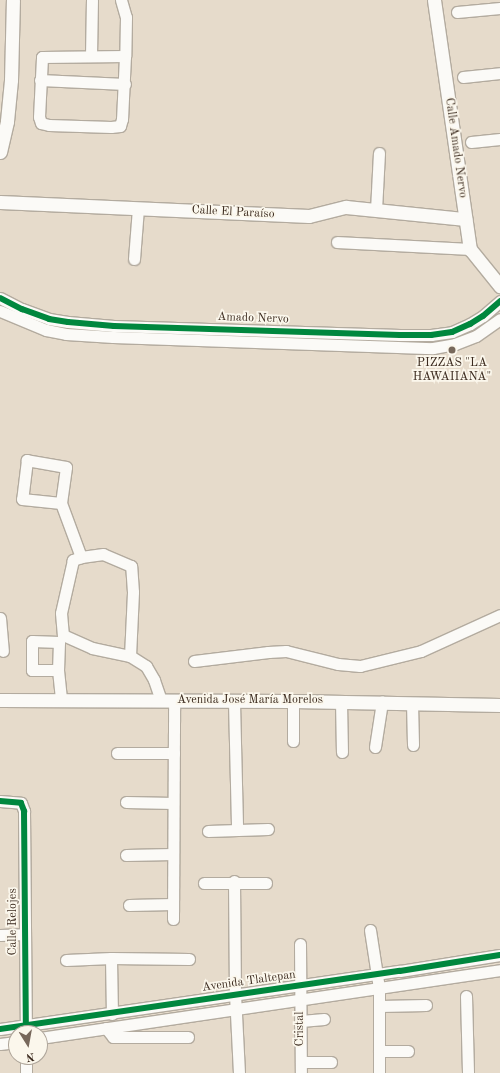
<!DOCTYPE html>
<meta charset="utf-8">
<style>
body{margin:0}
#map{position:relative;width:500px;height:1073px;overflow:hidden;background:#e6dbcb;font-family:"Old Standard TT",serif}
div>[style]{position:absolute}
.roads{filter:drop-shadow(1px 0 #b3ab9f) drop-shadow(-1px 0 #b3ab9f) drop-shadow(0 1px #b3ab9f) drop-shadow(0 -1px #b3ab9f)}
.minor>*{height:11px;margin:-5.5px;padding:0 5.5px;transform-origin:5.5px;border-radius:5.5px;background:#fbfaf7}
.major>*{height:13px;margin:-6.5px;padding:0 6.5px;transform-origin:6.5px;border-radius:6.5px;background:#fbfaf7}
.cycleway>*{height:6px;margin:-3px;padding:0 3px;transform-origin:3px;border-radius:3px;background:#00873e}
.dots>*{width:11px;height:11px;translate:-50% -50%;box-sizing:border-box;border:2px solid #fbf7ec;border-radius:50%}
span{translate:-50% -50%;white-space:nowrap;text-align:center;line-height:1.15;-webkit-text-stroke:3.5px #fbf7ec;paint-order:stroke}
.street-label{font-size:12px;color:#3b2a1e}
.poi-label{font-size:12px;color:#3b2a1e}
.north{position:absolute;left:8px;top:1025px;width:40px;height:40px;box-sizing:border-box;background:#fbf7ec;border:1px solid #aea59a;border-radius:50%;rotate:169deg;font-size:11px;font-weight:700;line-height:16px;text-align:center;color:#3b2a1e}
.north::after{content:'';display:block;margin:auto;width:14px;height:18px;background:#77685b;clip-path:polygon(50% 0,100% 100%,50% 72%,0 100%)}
</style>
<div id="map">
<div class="roads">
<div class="minor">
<div style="left:121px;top:0;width:18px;rotate:74deg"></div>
<div style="left:126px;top:17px;width:39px;rotate:91deg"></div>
<div style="left:125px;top:56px;width:63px;rotate:92.7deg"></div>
<div style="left:122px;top:119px;width:7px;rotate:106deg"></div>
<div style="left:120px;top:126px;width:9px;rotate:174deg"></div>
<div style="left:111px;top:127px;width:62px;rotate:-178.2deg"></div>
<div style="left:49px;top:125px;width:8px;rotate:-166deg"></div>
<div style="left:41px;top:123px;width:6px;rotate:-108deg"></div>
<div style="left:39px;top:117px;width:60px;rotate:-87.1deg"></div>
<div style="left:42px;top:57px;width:83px;rotate:-0.7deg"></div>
<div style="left:457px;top:12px;width:43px;rotate:-5.3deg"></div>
<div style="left:91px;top:56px;width:56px;rotate:-89deg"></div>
<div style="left:463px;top:77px;width:37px;rotate:-6deg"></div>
<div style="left:40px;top:80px;width:85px;rotate:2.7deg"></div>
<div style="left:471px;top:142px;width:29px;rotate:-6deg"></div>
<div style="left:376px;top:210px;width:57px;rotate:-87deg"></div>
<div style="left:337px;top:242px;width:133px;rotate:3deg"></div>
<div style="left:134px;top:259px;width:51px;rotate:-85.5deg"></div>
<div style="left:0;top:298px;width:25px;rotate:27deg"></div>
<div style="left:22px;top:309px;width:29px;rotate:20deg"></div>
<div style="left:49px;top:319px;width:19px;rotate:9deg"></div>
<div style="left:68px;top:322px;width:46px;rotate:5deg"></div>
<div style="left:114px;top:326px;width:286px;rotate:1.8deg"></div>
<div style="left:400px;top:335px;width:31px"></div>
<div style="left:431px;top:335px;width:21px;rotate:-8deg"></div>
<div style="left:452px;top:332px;width:20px;rotate:-24deg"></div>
<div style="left:470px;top:324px;width:15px;rotate:-32deg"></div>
<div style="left:483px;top:316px;width:23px;rotate:-41deg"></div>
<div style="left:0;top:311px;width:50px;rotate:22.4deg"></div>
<div style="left:46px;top:330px;width:20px;rotate:11deg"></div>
<div style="left:66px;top:334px;width:47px;rotate:3.7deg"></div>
<div style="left:113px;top:337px;width:320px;rotate:2deg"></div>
<div style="left:433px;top:348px;width:22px;rotate:-10deg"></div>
<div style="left:455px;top:344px;width:22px;rotate:-21deg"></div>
<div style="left:476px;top:336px;width:29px;rotate:-35deg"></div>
<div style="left:61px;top:503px;width:36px;rotate:-82deg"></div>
<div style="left:66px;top:467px;width:40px;rotate:-170deg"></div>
<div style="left:27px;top:460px;width:39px;rotate:97deg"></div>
<div style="left:22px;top:499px;width:39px;rotate:6deg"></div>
<div style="left:61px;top:503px;width:58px;rotate:69.7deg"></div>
<div style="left:0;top:618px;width:33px;rotate:85deg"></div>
<div style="left:130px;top:656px;width:64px;rotate:-87.3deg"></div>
<div style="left:133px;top:592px;width:26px;rotate:-94deg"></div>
<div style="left:131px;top:566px;width:30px;rotate:-157deg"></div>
<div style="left:103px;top:554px;width:22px;rotate:172deg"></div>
<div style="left:81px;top:557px;width:9px;rotate:159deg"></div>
<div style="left:73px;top:560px;width:54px;rotate:102.8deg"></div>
<div style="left:61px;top:613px;width:22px;rotate:85deg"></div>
<div style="left:63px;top:635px;width:32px;rotate:24deg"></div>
<div style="left:92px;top:648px;width:39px;rotate:12deg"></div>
<div style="left:130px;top:656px;width:19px;rotate:32deg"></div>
<div style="left:146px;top:666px;width:16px;rotate:60deg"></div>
<div style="left:154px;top:680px;width:21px;rotate:71deg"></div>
<div style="left:194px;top:661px;width:75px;rotate:-6.9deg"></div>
<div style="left:268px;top:652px;width:18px;rotate:-3deg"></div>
<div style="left:286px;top:651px;width:54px;rotate:14deg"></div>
<div style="left:338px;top:664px;width:22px;rotate:5deg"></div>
<div style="left:360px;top:666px;width:63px;rotate:-13.8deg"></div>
<div style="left:421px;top:651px;width:87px;rotate:-24.5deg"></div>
<div style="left:58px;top:670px;width:26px;rotate:180deg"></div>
<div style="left:32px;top:670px;width:29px;rotate:-90deg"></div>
<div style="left:32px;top:641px;width:27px;rotate:2deg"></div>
<div style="left:59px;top:642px;width:28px;rotate:92deg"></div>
<div style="left:58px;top:670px;width:30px;rotate:84deg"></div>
<div style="left:341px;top:701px;width:51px;rotate:88.9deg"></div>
<div style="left:234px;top:702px;width:127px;rotate:88.6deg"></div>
<div style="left:412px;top:703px;width:42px;rotate:88.6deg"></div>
<div style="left:293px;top:741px;width:40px;rotate:-90deg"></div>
<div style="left:375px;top:747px;width:46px;rotate:-81.2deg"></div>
<div style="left:117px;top:753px;width:57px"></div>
<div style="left:0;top:801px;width:21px;rotate:5deg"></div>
<div style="left:21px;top:803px;width:9px;rotate:69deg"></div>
<div style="left:24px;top:811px;width:222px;rotate:89.5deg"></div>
<div style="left:126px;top:802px;width:47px;rotate:1.2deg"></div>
<div style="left:208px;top:831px;width:60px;rotate:-1.9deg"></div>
<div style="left:126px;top:855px;width:47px;rotate:-1.2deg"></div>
<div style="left:234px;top:881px;width:113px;rotate:89.5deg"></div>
<div style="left:235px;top:994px;width:79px;rotate:87.1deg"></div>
<div style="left:204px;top:883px;width:62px"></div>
<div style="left:129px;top:905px;width:44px;rotate:-1.3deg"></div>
<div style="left:173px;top:919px;width:218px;rotate:-89.7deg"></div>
<div style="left:370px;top:930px;width:59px;rotate:81.2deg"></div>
<div style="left:379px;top:988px;width:85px;rotate:90deg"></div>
<div style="left:0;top:935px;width:25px;rotate:-2deg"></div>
<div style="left:300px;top:944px;width:129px;rotate:89.6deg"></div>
<div style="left:111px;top:958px;width:78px;rotate:0.7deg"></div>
<div style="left:66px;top:960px;width:45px;rotate:-2.5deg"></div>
<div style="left:111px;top:958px;width:56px;rotate:89deg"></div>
<div style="left:466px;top:996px;width:77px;rotate:88.5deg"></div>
<div style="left:380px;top:1006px;width:46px;rotate:-1.2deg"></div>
<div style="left:301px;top:1021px;width:23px;rotate:-5deg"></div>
<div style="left:106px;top:1028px;width:11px;rotate:52deg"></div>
<div style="left:113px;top:1037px;width:75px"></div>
<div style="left:0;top:1029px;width:404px;rotate:-8.3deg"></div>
<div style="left:400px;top:971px;width:101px;rotate:-9.1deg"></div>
<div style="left:40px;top:1038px;width:465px;rotate:-8.4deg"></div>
<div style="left:0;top:1044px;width:16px;rotate:-7deg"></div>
<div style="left:379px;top:1051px;width:29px"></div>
<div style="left:26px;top:1057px;width:16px;rotate:90deg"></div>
<div style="left:301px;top:1062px;width:30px"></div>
</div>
<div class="major">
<div style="left:434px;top:0;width:252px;rotate:81.8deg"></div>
<div style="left:470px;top:249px;width:48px;rotate:51deg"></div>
<div style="left:0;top:152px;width:32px;rotate:-77deg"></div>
<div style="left:7px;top:121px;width:41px;rotate:-84.4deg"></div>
<div style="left:11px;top:80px;width:80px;rotate:-88.6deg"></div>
<div style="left:0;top:202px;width:309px;rotate:2.6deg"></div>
<div style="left:309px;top:216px;width:38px;rotate:-14deg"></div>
<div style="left:346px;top:207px;width:120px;rotate:5.8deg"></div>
<div style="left:0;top:700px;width:293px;rotate:0.2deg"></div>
<div style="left:293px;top:701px;width:207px;rotate:1.1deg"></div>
</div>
</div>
<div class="cycleway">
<div style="left:0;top:298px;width:25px;rotate:27deg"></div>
<div style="left:22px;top:309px;width:29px;rotate:20deg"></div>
<div style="left:49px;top:319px;width:19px;rotate:9deg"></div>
<div style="left:68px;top:322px;width:46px;rotate:5deg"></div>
<div style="left:114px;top:326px;width:286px;rotate:1.8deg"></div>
<div style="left:400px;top:335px;width:31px"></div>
<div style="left:431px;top:335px;width:21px;rotate:-8deg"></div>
<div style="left:452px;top:332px;width:20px;rotate:-24deg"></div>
<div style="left:470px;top:324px;width:15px;rotate:-32deg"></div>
<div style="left:483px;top:316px;width:23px;rotate:-41deg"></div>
<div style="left:0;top:801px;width:21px;rotate:5deg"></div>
<div style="left:21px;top:803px;width:9px;rotate:69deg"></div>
<div style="left:24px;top:811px;width:222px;rotate:89.5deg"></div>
<div style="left:0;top:1029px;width:404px;rotate:-8.3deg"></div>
<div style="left:400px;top:971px;width:101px;rotate:-9.1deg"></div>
</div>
<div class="dots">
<div style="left:452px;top:350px;background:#77685b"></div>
</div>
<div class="street-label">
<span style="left:455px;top:148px;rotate:82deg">Calle Amado Nervo</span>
<span style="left:233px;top:213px;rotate:3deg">Calle El Paraíso</span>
<span style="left:253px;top:319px;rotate:2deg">Amado Nervo</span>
<span style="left:250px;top:701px">Avenida José María Morelos</span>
<span style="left:14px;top:922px;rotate:-90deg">Calle Relojes</span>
<span style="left:249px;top:982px;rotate:-8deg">Avenida Tlaltepan</span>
<span style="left:301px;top:1029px;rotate:-90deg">Cristal</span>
</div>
<div class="poi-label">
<span style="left:452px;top:371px">PIZZAS "LA<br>HAWAIIANA"</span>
</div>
<div class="north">N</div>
</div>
